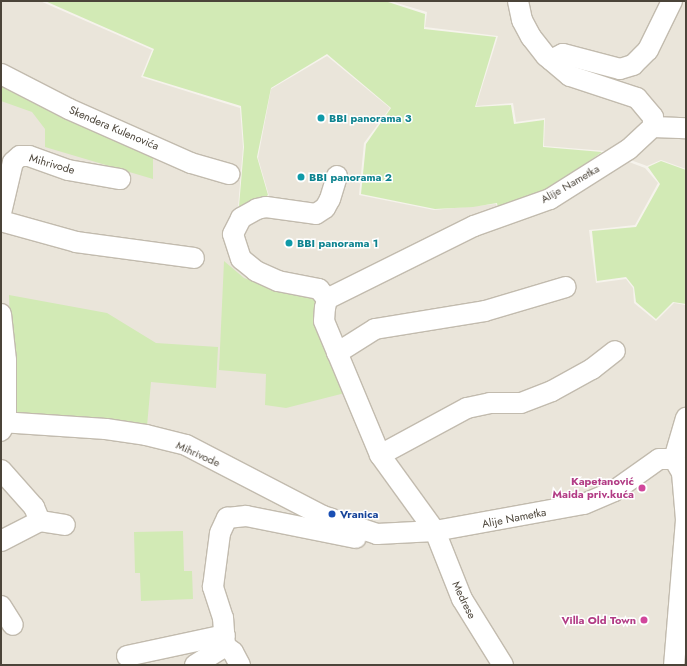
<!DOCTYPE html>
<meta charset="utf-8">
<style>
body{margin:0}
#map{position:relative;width:687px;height:666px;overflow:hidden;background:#f6f3ec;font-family:Jost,sans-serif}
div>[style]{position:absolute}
.residential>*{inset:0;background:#eae5da}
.green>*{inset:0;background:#d2eab5}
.roads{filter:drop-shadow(1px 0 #c2bbae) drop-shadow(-1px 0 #c2bbae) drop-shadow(0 1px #c2bbae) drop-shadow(0 -1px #c2bbae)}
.minor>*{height:20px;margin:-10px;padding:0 10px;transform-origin:10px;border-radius:10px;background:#fff}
.dots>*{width:11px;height:11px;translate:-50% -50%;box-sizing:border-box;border:2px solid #fff;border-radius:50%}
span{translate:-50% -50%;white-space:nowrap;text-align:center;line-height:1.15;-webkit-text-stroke:3px #fff;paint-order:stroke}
.culture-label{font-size:11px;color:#0d838f;font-weight:700}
.left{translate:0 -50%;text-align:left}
.street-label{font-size:11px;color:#4b4439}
.hotel-label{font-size:11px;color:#b23c85;font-weight:700}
.right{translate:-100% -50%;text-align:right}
.transit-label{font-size:11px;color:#164399;font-weight:700}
.frame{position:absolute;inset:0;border:2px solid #4b4439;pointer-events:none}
</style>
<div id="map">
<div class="residential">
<div style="clip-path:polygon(1px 1px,40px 1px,152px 50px,141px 77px,240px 108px,243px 147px,237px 220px,269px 196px,258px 158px,271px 89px,327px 56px,390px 108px,364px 143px,359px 195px,434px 210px,496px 204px,498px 209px,519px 208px,605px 153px,645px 168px,658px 183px,635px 225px,589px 230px,596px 283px,626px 279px,633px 288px,634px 303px,656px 321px,674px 303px,686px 305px,686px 665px,1px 665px)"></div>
<div style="clip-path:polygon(390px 1px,686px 1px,686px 169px,661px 160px,647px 166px,606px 151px,544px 146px,545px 118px,516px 122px,513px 103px,476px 106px,498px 36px,425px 27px,427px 12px)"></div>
</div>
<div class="green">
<div style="clip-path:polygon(45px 1px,385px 1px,425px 14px,424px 29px,496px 37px,475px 107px,511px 105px,514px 124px,544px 120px,543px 147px,602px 152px,538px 198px,498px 208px,497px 203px,473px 207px,435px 209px,361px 194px,366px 144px,391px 108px,327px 54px,271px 88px,257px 157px,268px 195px,238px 218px,244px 147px,241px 106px,143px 76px,154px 49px)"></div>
<div style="clip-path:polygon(1px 79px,153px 151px,153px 179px,45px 147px,45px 129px,32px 112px,1px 101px)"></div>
<div style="clip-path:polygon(661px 161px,686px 170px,686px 304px,673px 302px,656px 319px,636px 302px,634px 287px,626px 277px,597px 281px,592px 231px,636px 227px,660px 184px,648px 167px)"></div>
<div style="clip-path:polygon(224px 261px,244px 278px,290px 294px,319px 298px,345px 393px,286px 408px,265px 405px,266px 374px,219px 370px)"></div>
<div style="clip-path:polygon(9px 295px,107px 313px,156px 343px,218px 347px,216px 388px,151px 382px,147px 426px,17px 413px,12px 404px)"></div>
<div style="clip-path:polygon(183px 531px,184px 571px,192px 571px,193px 599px,141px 601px,140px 573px,135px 573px,134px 532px)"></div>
</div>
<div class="roads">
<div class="minor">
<div style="left:551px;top:60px;width:13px;rotate:-27deg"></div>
<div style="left:563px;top:54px;width:59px;rotate:14.7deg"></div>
<div style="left:620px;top:69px;width:14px;rotate:-17deg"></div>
<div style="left:633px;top:65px;width:21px;rotate:-45deg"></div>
<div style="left:648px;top:50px;width:55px;rotate:-63.9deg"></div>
<div style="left:1px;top:74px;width:76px;rotate:27.2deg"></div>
<div style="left:69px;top:109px;width:133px;rotate:23.9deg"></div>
<div style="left:191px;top:163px;width:40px;rotate:16deg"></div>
<div style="left:653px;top:127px;width:33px;rotate:2deg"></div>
<div style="left:1px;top:213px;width:52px;rotate:-76.8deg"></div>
<div style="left:13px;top:162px;width:9px;rotate:-41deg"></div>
<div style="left:20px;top:156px;width:9px"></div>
<div style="left:29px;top:156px;width:41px;rotate:19.7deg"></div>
<div style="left:68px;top:170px;width:53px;rotate:9.8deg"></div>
<div style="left:1px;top:221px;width:78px;rotate:15.6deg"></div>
<div style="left:76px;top:242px;width:119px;rotate:7.7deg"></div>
<div style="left:327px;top:299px;width:13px;rotate:-129deg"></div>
<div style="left:319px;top:289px;width:42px;rotate:-169deg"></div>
<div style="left:278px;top:281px;width:24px;rotate:-156deg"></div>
<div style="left:256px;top:271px;width:19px;rotate:-141deg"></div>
<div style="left:241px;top:259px;width:26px;rotate:-108deg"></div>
<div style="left:233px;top:234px;width:18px;rotate:-63deg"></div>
<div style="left:241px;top:218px;width:18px;rotate:-29deg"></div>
<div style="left:257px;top:209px;width:9px;rotate:-13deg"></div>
<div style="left:266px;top:207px;width:50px;rotate:8deg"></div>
<div style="left:316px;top:214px;width:11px;rotate:-34deg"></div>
<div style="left:325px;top:208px;width:10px;rotate:-61deg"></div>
<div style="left:330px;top:199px;width:24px;rotate:-73deg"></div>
<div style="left:1px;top:314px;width:46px;rotate:83.8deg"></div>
<div style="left:6px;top:360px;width:61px;rotate:90deg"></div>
<div style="left:6px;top:421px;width:11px;rotate:117deg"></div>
<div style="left:337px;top:353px;width:45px;rotate:-32.3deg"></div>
<div style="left:375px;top:329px;width:111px;rotate:-9.3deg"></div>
<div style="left:485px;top:311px;width:84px;rotate:-16.5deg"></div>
<div style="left:1px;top:422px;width:105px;rotate:3.8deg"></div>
<div style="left:106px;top:429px;width:40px;rotate:8.5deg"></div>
<div style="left:146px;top:435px;width:41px;rotate:14deg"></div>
<div style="left:186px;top:445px;width:154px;rotate:27.4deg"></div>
<div style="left:323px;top:516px;width:57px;rotate:18.4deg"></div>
<div style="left:377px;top:534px;width:58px;rotate:-3deg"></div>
<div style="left:435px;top:531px;width:151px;rotate:-10.3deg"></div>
<div style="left:584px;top:504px;width:33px;rotate:-23deg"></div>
<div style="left:614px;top:491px;width:55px;rotate:-35.4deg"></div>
<div style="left:659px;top:459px;width:15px"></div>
<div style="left:674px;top:459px;width:16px;rotate:60deg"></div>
<div style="left:682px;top:473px;width:47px;rotate:85.1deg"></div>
<div style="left:686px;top:520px;width:145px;rotate:94.7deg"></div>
<div style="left:380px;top:455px;width:99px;rotate:-28.4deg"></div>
<div style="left:467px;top:408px;width:24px;rotate:-12deg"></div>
<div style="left:490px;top:403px;width:31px"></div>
<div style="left:521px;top:403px;width:33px;rotate:-21deg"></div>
<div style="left:552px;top:391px;width:46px;rotate:-28.8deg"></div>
<div style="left:592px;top:369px;width:29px;rotate:-38deg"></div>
<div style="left:674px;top:459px;width:43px;rotate:-73.7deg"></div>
<div style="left:1px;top:470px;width:50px;rotate:48.3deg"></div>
<div style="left:34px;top:507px;width:15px;rotate:67deg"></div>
<div style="left:40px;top:521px;width:25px;rotate:9deg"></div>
<div style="left:1px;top:541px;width:44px;rotate:-27.1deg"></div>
<div style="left:1px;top:606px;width:22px;rotate:58deg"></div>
<div style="left:225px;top:646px;width:28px;rotate:-94deg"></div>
<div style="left:223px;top:618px;width:33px;rotate:-108deg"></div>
<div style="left:213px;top:587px;width:54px;rotate:-82.6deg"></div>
<div style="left:220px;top:533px;width:17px;rotate:-65deg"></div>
<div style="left:227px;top:518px;width:19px;rotate:-6deg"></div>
<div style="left:246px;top:516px;width:112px;rotate:11.3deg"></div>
<div style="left:127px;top:656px;width:100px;rotate:-12.1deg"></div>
<div style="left:195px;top:665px;width:36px;rotate:-32deg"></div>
<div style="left:225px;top:646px;width:10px;rotate:37deg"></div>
<div style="left:233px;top:652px;width:15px;rotate:62deg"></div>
<div style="left:503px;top:665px;width:78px;rotate:-121.8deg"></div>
<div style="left:462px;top:599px;width:73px;rotate:-111.7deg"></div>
<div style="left:435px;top:531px;width:94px;rotate:-125.9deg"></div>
<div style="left:380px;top:455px;width:145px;rotate:-112.7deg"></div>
<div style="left:324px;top:321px;width:13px;rotate:-86deg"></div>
<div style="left:325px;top:308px;width:9px;rotate:-77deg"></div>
<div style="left:327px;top:299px;width:164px;rotate:-26.4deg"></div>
<div style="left:474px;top:226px;width:81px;rotate:-19.6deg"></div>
<div style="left:550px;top:199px;width:93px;rotate:-32.3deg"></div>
<div style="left:629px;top:149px;width:33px;rotate:-43deg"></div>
<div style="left:653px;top:127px;width:10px;rotate:-90deg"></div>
<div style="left:653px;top:117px;width:25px;rotate:-130deg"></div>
<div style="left:637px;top:98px;width:71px;rotate:-161.8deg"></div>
<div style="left:570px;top:76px;width:31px;rotate:-140deg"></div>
<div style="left:546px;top:56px;width:24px;rotate:-128deg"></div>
<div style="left:531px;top:37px;width:19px;rotate:-118deg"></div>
<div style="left:522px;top:20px;width:19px;rotate:-102deg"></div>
</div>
</div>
<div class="dots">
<div style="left:321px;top:118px;background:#0f9aa8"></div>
<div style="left:301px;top:177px;background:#0f9aa8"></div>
<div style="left:289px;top:243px;background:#0f9aa8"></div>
<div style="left:642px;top:488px;background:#d1479c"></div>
<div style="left:332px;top:514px;background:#1a4fb4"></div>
<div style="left:644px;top:620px;background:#d1479c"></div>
</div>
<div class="culture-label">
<span class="left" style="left:329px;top:118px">BBI panorama 3</span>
<span class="left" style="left:309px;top:177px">BBI panorama 2</span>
<span class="left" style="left:297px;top:243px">BBI panorama 1</span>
</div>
<div class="street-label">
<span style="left:114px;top:128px;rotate:23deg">Skendera Kulenovića</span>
<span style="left:52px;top:164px;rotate:16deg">Mihrivode</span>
<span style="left:570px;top:184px;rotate:-30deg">Alije Nametka</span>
<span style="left:198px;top:454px;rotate:24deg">Mihrivode</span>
<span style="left:514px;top:518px;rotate:-11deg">Alije Nametka</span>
<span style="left:464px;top:600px;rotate:64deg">Medrese</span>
</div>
<div class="hotel-label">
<span class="right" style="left:634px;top:488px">Kapetanović<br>Maida priv.kuća</span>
<span class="right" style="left:636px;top:620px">Villa Old Town</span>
</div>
<div class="transit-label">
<span class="left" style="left:340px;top:514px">Vranica</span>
</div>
<div class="frame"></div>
</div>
